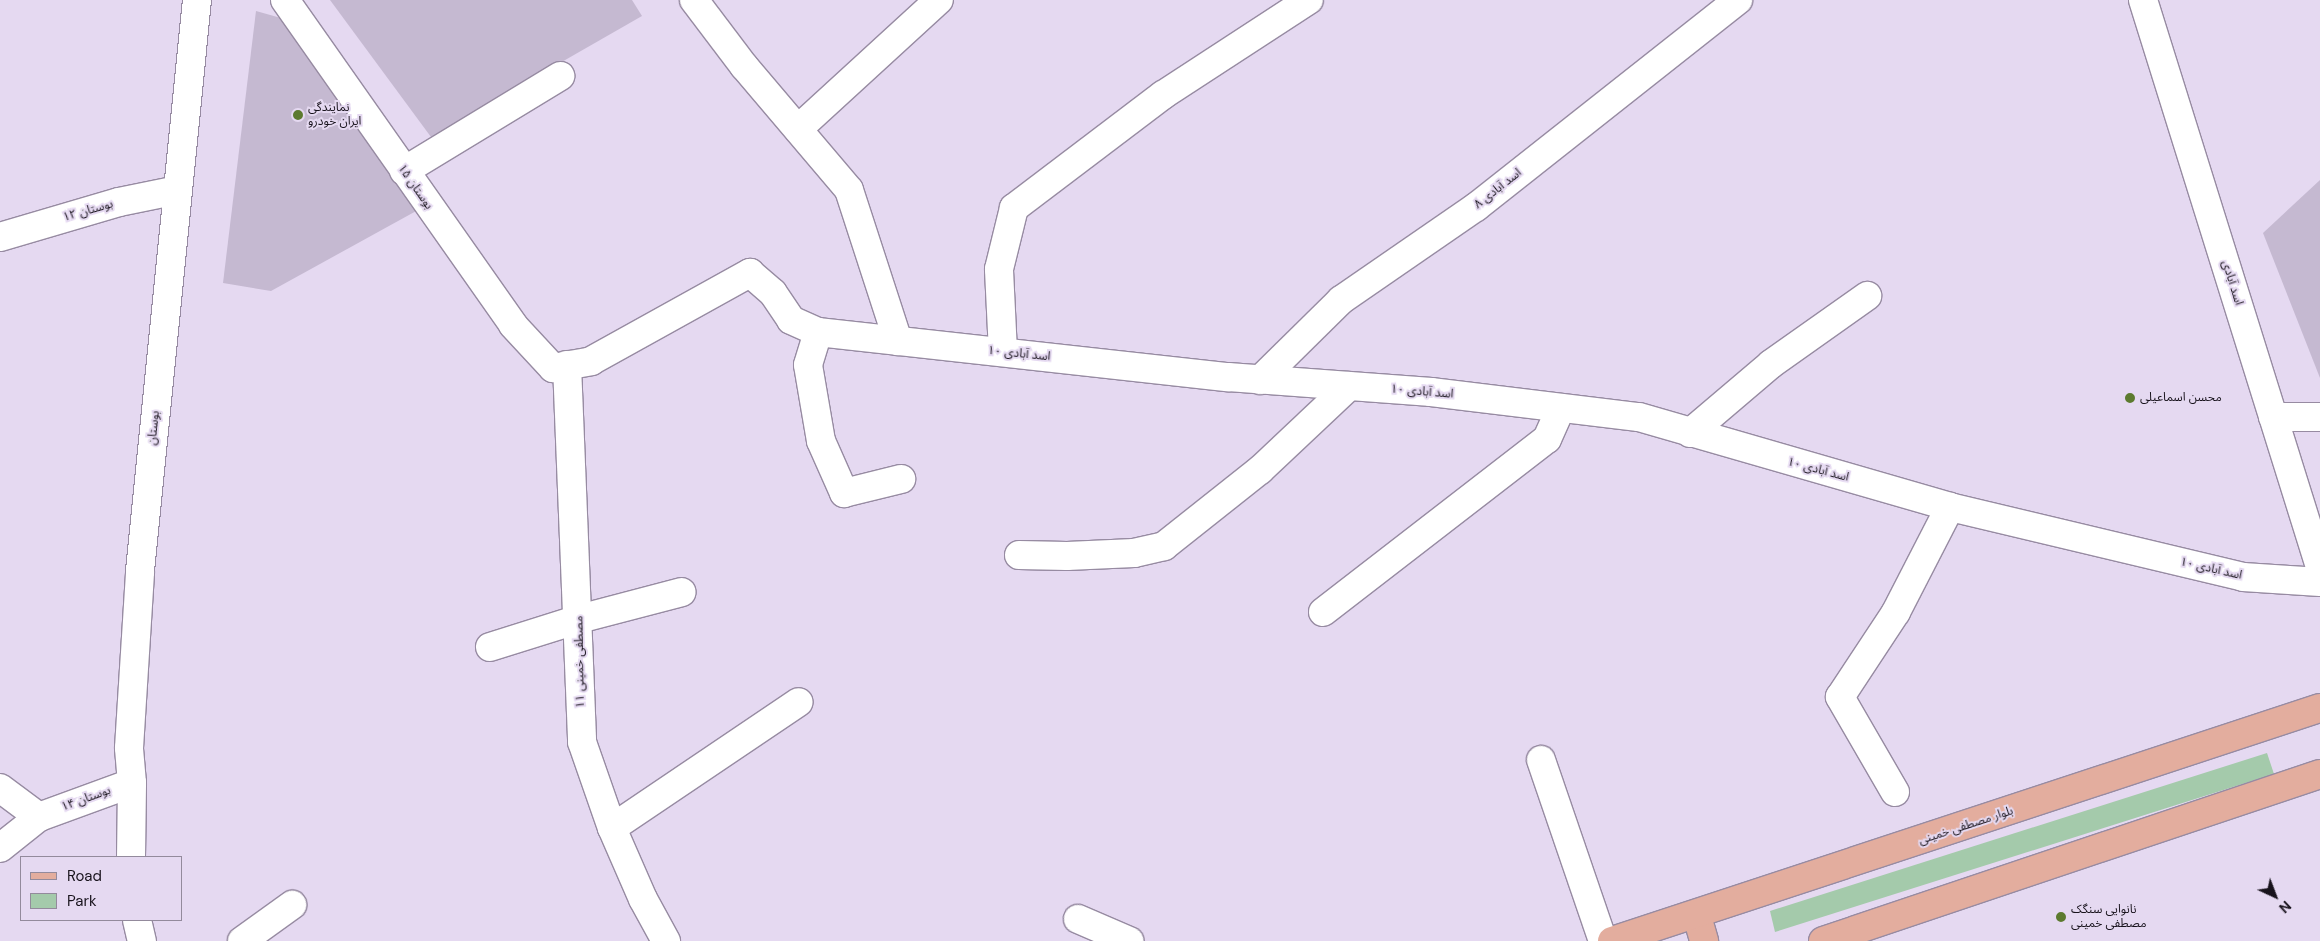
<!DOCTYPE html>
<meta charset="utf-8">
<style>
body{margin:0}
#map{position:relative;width:2320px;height:941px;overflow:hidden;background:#e5d9f1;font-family:"DM Sans","Noto Sans Arabic",sans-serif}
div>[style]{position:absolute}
.green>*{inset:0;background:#a4caab}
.building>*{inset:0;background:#c5b9d1}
.roads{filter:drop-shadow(1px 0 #978ba2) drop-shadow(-1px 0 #978ba2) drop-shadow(0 1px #978ba2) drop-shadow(0 -1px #978ba2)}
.street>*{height:28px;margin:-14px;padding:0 14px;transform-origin:14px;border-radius:14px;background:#fff}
.secondary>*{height:28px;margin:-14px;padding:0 14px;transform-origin:14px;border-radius:14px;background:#fff}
.primary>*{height:28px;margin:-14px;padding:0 14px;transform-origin:14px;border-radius:14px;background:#e3ad9e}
.dots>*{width:14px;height:14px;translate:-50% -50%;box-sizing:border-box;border:2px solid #e5d9f1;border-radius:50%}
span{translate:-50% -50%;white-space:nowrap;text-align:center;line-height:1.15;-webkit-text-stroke:4px #e5d9f1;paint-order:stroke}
.poi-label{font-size:12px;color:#18131c}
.left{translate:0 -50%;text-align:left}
.street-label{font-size:12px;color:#18131c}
.legend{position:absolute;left:20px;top:856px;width:162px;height:65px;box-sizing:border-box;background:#e5d9f1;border:1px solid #938a9c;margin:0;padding:6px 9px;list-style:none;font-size:15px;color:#18131c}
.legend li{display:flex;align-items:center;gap:10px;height:25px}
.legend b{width:25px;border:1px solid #938a9c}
.north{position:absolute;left:2250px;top:871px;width:50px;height:50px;-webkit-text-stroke:4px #e5d9f1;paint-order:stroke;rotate:137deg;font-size:14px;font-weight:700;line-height:20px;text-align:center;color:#18131c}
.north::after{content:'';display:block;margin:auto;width:18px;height:22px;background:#18131c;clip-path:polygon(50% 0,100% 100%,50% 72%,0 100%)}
</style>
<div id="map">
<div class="green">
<div style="clip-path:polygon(2267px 753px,2274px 774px,1775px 932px,1770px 911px)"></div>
</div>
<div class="building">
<div style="clip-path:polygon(330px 0,632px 0,642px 16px,431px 137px)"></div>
<div style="clip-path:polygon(256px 11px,288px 20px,418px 210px,271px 291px,223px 283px)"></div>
<div style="clip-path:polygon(2320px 180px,2320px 378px,2263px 233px)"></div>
</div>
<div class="roads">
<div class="street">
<div style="left:285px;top:0;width:397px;rotate:54.9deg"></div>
<div style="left:513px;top:325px;width:59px;rotate:47.1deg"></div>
<div style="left:553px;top:368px;width:39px;rotate:-10deg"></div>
<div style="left:591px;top:361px;width:182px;rotate:-29deg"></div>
<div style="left:750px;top:273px;width:30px;rotate:41deg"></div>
<div style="left:773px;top:293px;width:32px;rotate:56deg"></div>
<div style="left:791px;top:320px;width:30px;rotate:24deg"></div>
<div style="left:818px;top:332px;width:412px;rotate:6.3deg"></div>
<div style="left:1228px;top:377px;width:204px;rotate:4.2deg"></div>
<div style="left:1431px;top:392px;width:209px;rotate:6.9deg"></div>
<div style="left:1639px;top:417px;width:324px;rotate:16.1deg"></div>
<div style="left:1950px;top:507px;width:301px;rotate:13.4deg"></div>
<div style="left:2243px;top:577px;width:77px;rotate:3.7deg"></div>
<div style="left:694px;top:0;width:83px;rotate:52.9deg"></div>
<div style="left:744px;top:66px;width:162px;rotate:49.7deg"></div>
<div style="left:849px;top:190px;width:159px;rotate:72deg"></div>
<div style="left:798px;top:129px;width:191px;rotate:-42.5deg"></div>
<div style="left:404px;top:171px;width:183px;rotate:-31.3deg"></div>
<div style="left:0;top:237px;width:124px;rotate:-16.4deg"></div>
<div style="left:119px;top:202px;width:60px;rotate:-11.5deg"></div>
<div style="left:818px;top:332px;width:34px;rotate:107deg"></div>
<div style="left:808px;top:365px;width:77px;rotate:80.3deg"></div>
<div style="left:821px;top:441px;width:57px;rotate:66.1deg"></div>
<div style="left:844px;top:493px;width:59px;rotate:-13.8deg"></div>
<div style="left:1003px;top:352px;width:83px;rotate:-92.8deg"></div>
<div style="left:999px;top:269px;width:63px;rotate:-76.2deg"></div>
<div style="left:1014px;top:208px;width:187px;rotate:-37.2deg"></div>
<div style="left:1163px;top:95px;width:174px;rotate:-33.1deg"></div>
<div style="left:567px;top:365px;width:377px;rotate:87.7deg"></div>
<div style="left:582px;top:742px;width:91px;rotate:70.8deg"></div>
<div style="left:612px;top:828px;width:77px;rotate:66.4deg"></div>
<div style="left:643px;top:899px;width:48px;rotate:61.3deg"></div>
<div style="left:1260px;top:380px;width:114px;rotate:-44.6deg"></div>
<div style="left:1341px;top:300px;width:164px;rotate:-34.6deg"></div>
<div style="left:1476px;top:207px;width:334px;rotate:-38.3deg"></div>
<div style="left:2273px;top:417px;width:47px"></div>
<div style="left:1690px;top:433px;width:106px;rotate:-40.4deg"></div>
<div style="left:1771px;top:364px;width:118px;rotate:-35.3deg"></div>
<div style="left:1019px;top:555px;width:48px;rotate:1.2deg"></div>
<div style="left:1067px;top:556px;width:67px;rotate:-2.6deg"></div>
<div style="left:1134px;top:553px;width:31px;rotate:-13deg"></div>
<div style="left:1164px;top:546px;width:122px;rotate:-38.4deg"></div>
<div style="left:1260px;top:470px;width:122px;rotate:-43.3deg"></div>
<div style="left:1323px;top:612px;width:283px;rotate:-37.7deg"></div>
<div style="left:1547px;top:439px;width:34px;rotate:-66deg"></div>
<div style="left:490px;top:647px;width:93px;rotate:-17.5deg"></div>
<div style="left:579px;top:619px;width:106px;rotate:-14.7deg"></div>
<div style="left:1541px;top:760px;width:191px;rotate:71.1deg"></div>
<div style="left:0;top:788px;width:49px;rotate:36.6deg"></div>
<div style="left:1895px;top:792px;width:110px;rotate:-120.1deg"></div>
<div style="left:1840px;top:697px;width:102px;rotate:-56.6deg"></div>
<div style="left:1896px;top:612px;width:118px;rotate:-62.8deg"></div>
<div style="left:612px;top:828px;width:225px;rotate:-34deg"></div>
<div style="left:0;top:848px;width:50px;rotate:-38.5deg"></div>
<div style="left:39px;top:817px;width:99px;rotate:-20.1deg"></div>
<div style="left:1078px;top:919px;width:56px;rotate:23.3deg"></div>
<div style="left:242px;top:941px;width:62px;rotate:-35.8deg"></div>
</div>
<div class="secondary">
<div style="left:2143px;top:0;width:594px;rotate:72.66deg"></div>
<div style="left:131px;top:857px;width:74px;rotate:-89.2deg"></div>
<div style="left:132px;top:783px;width:35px;rotate:-95deg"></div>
<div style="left:129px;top:748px;width:177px;rotate:-86.4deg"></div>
<div style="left:140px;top:571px;width:574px;rotate:-84.3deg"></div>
<div style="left:137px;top:920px;width:22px;rotate:77deg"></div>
</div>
<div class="primary">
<div style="left:1697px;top:916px;width:26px;rotate:74deg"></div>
<div style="left:1612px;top:941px;width:745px;rotate:-18.22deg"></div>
<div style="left:1823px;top:941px;width:524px;rotate:-18.57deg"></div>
</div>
</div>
<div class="dots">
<div style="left:298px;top:115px;background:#5c7a2f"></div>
<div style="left:2130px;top:398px;background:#5c7a2f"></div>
<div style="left:2061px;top:917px;background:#5c7a2f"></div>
</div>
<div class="poi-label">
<span class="left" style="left:308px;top:115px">نمایندگی<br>ایران خودرو</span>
<span class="left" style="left:2140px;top:398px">محسن اسماعیلی</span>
<span class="left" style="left:2071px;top:917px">نانوایی سنگک<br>مصطفی خمینی</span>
</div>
<div class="street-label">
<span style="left:415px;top:187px;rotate:55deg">بوستان ۱۵</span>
<span style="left:1498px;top:189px;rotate:-38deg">اسد آبادی ۸</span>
<span style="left:88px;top:211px;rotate:-16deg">۱۲ بوستان</span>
<span style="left:2232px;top:283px;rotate:73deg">اسد آبادی</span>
<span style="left:1019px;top:354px;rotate:6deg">اسد آبادی ۱۰</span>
<span style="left:1422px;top:392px;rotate:5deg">اسد آبادی ۱۰</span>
<span style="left:154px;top:428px;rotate:-84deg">بوستان</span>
<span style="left:1818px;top:470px;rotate:15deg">اسد آبادی ۱۰</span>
<span style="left:2211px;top:569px;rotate:13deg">اسد آبادی ۱۰</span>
<span style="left:580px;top:662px;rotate:-91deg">مصطفی خمینی ۱۱</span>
<span style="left:86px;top:799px;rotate:-20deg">بوستان ۱۴</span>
<span style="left:1966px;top:826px;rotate:-18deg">بلوار مصطفی خمینی</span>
</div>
<ul class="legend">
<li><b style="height:6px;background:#e3ad9e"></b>Road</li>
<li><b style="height:14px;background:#a4caab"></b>Park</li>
</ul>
<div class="north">N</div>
</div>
